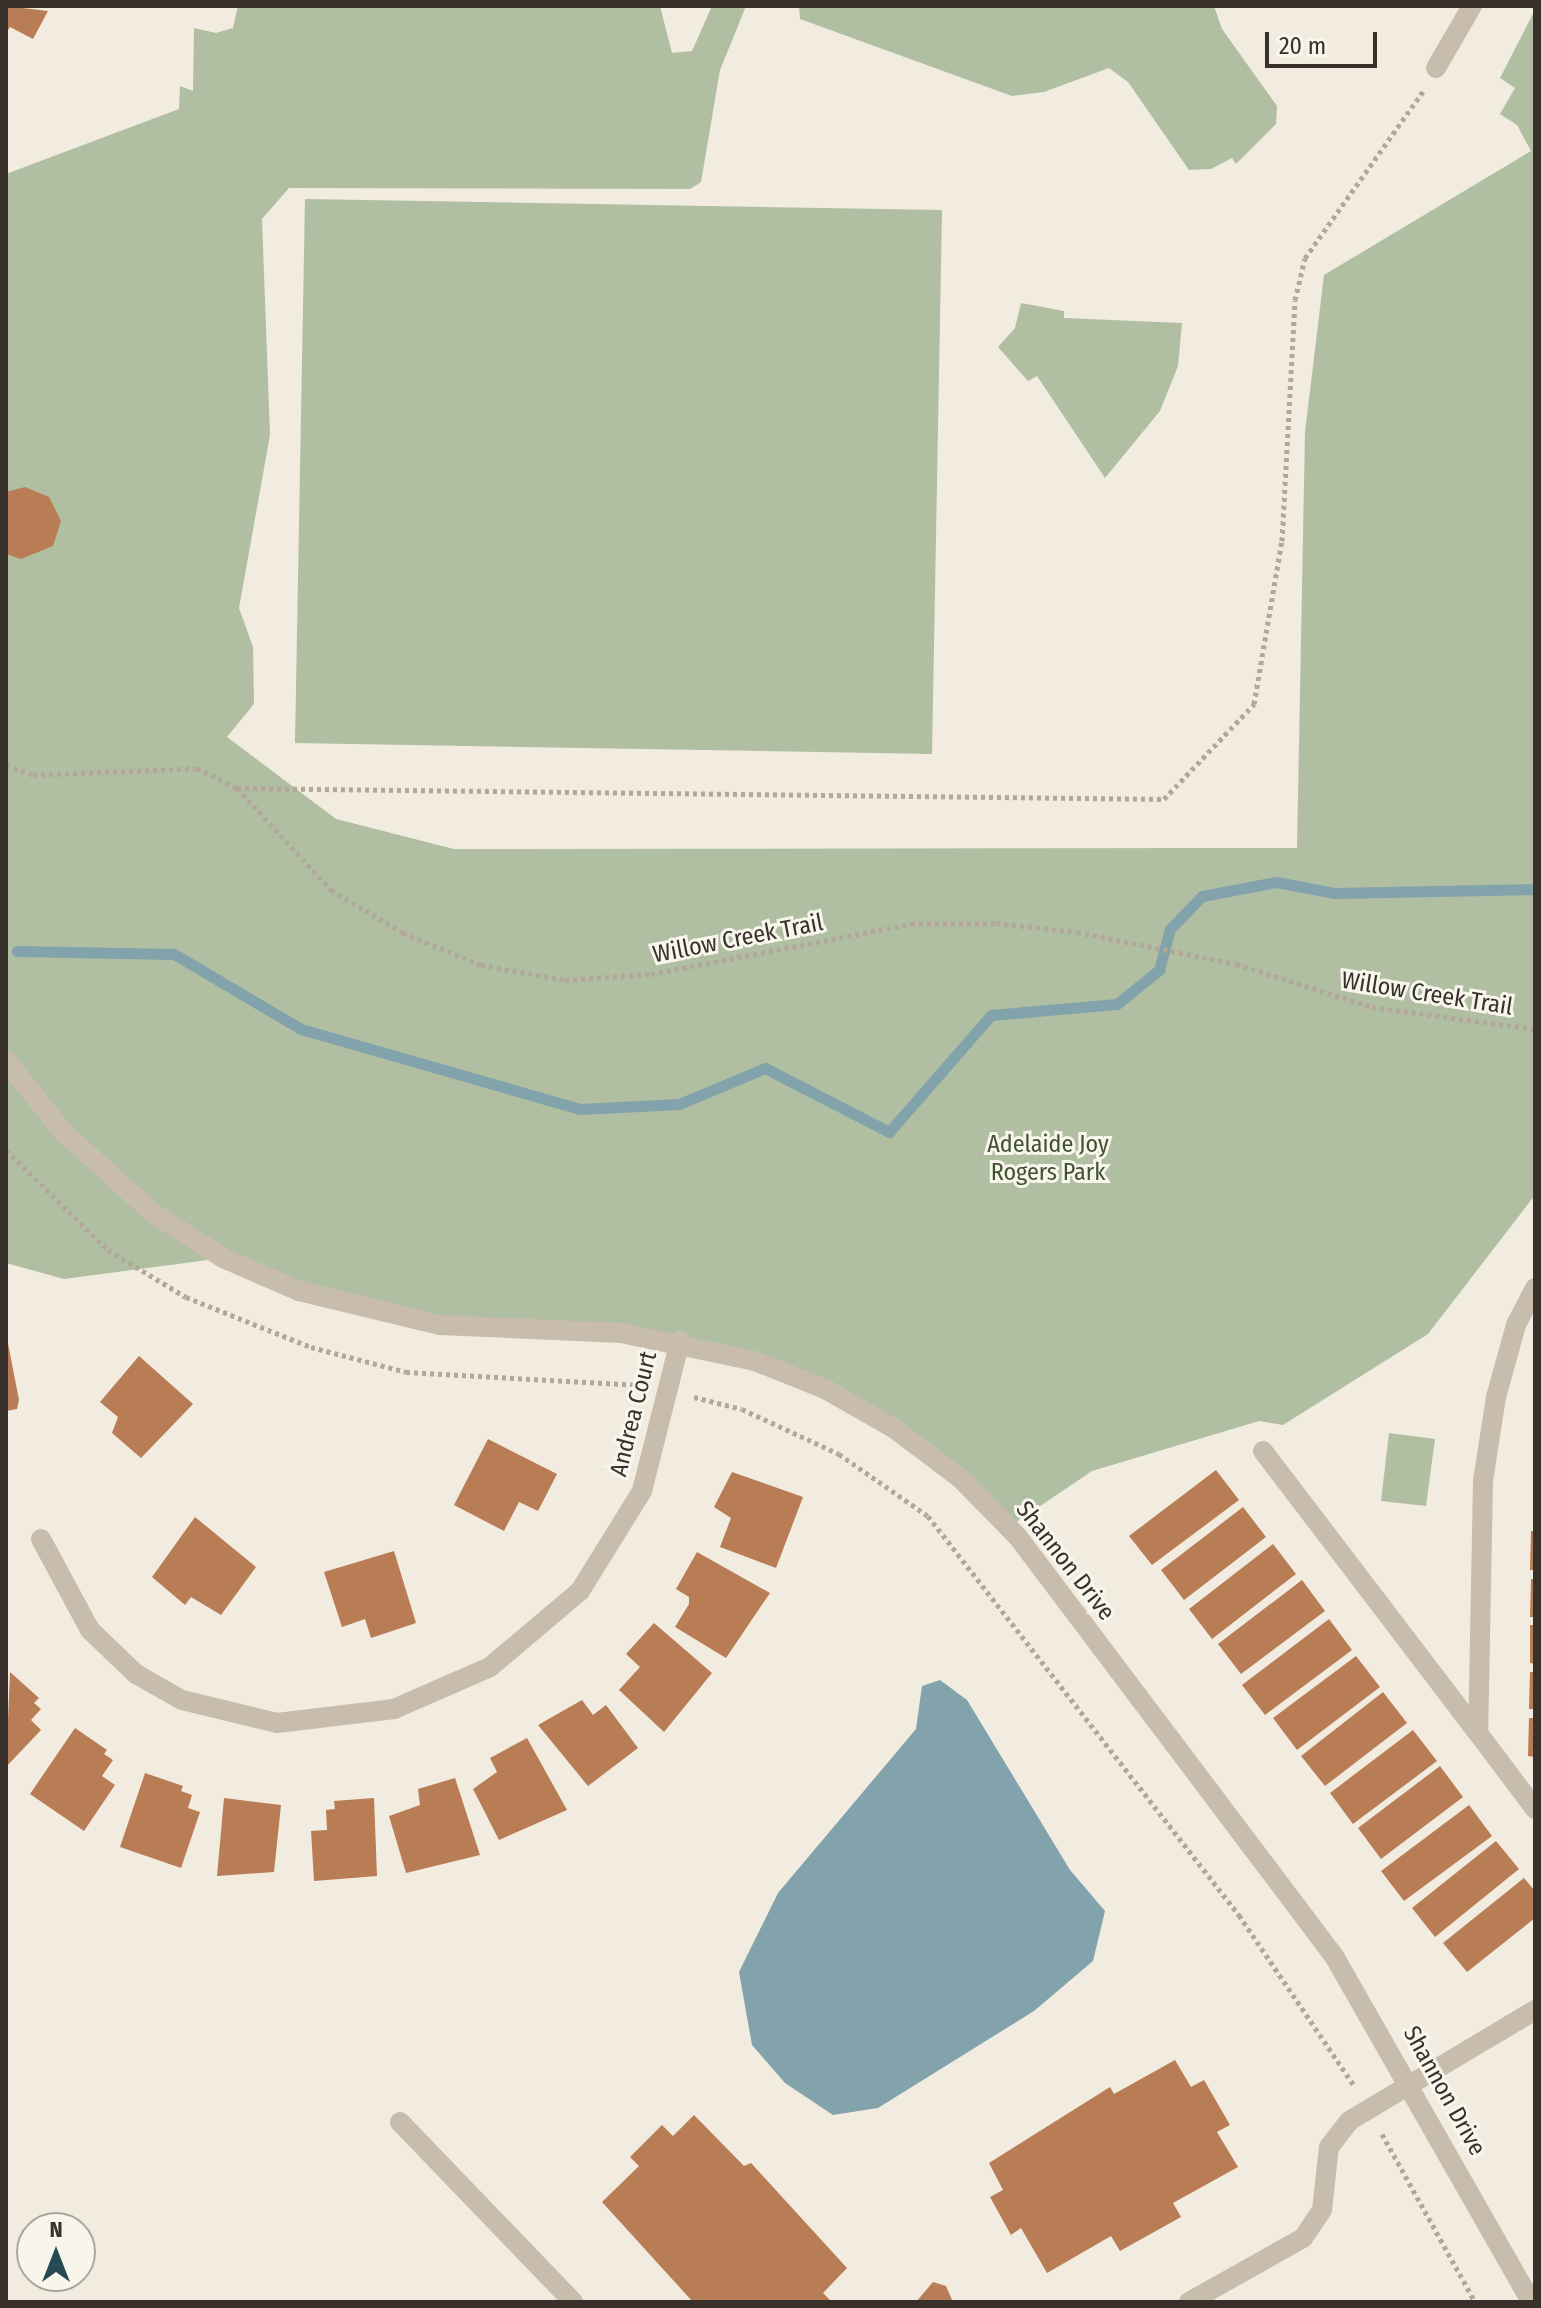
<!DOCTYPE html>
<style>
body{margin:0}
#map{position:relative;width:1541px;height:2308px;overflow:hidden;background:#f1ebe0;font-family:"Fira Sans Condensed",sans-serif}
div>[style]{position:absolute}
.green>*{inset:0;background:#b0bea1}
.water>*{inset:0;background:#82a3ab}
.stream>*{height:11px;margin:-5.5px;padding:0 5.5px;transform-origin:5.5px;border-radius:5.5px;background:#82a3ab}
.building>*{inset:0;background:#b97d55}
.path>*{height:5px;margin-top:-2.5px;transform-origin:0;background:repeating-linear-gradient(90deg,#b3a897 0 4px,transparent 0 8px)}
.minor>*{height:20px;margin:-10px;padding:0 10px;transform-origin:10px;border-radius:10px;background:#c8bdad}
span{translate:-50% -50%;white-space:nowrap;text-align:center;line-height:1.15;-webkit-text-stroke:6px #f8f5ec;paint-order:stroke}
.street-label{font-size:24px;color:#37302b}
.park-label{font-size:24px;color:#415231}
.frame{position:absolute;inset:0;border:8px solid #37302b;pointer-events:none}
.north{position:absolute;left:16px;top:2212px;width:80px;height:80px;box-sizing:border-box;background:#f8f5ec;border:2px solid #aba69f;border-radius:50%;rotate:0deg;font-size:22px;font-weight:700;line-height:32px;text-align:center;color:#37302b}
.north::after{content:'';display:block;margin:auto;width:28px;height:36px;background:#254a54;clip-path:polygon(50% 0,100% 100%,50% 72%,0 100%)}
.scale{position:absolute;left:1265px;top:32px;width:112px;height:36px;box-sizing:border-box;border:4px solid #37302b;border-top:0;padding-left:10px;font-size:24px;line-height:28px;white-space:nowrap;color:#37302b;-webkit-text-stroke:6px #f8f5ec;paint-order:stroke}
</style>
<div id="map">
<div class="green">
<div style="clip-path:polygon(238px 6px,660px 6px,672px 53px,692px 51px,712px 6px,746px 6px,720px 70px,701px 182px,690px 189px,289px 188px,262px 219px,270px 435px,239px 608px,253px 647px,254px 704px,227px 737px,336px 819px,454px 849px,1297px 848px,1305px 432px,1324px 275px,1531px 151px,1517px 125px,1500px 114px,1515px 88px,1500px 78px,1535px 10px,1535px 1195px,1428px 1334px,1283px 1425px,1259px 1421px,1092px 1471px,1009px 1527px,827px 1390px,680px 1341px,440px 1325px,223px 1258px,64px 1279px,6px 1263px,6px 174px,179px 109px,180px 86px,193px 91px,194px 28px,216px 33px,233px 28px)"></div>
<div style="clip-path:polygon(799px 6px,1214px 6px,1222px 29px,1277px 106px,1276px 124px,1236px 164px,1232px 158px,1211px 169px,1189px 170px,1128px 82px,1109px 68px,1044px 92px,1012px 96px,800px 19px)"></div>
<div style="clip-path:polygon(305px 199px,942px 210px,932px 754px,295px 743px)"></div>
<div style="clip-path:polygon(1021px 303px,1064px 311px,1064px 318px,1182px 323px,1178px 366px,1160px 411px,1105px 478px,1037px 376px,1028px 381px,998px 347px,1015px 328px)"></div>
<div style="clip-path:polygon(1389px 1433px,1435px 1439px,1426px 1506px,1381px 1501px)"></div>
</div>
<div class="water">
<div style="clip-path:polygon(940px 1680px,967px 1700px,1070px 1870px,1105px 1911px,1093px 1961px,1034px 2011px,878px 2108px,833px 2115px,785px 2083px,752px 2045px,739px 1972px,778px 1893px,916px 1729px,922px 1686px)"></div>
</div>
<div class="stream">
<div style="left:17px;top:951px;width:157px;rotate:1.1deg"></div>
<div style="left:174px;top:954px;width:147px;rotate:30.6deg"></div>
<div style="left:301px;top:1029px;width:290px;rotate:16deg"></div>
<div style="left:580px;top:1109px;width:99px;rotate:-2.9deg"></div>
<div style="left:679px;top:1104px;width:93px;rotate:-22.7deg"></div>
<div style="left:765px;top:1068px;width:140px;rotate:27.3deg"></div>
<div style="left:889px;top:1132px;width:155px;rotate:-48.9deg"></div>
<div style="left:991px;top:1015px;width:126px;rotate:-5deg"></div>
<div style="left:1117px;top:1004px;width:54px;rotate:-39deg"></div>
<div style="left:1159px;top:970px;width:42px;rotate:-75deg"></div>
<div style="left:1170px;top:929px;width:46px;rotate:-45.9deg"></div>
<div style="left:1202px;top:896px;width:75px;rotate:-10.7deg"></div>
<div style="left:1276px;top:882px;width:59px;rotate:10.7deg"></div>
<div style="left:1334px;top:893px;width:201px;rotate:-1.1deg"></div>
</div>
<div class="building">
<div style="clip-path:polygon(6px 6px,48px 11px,33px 39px,10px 27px,6px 33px)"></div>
<div style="clip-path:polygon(25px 487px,49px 497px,61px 521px,53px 546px,21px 559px,6px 554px,6px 492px)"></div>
<div style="clip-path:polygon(6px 1333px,19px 1400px,17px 1409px,6px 1411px)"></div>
<div style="clip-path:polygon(139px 1356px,193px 1404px,141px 1458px,112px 1433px,118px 1417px,100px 1402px)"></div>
<div style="clip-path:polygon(488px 1439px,557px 1474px,538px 1511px,519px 1502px,504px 1531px,454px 1505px)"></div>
<div style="clip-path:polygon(1216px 1470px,1239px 1500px,1152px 1565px,1129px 1536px)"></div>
<div style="clip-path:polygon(732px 1472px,803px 1497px,776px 1568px,720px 1547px,731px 1518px,714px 1507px)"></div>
<div style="clip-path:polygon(1243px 1507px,1266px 1537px,1184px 1600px,1161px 1570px)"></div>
<div style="clip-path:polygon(195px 1517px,256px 1567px,221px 1615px,191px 1597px,185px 1605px,152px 1577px)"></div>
<div style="clip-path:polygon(1531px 1531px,1535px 1531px,1535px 1570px,1530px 1570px)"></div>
<div style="clip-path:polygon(1273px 1544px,1296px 1574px,1212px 1639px,1189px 1609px)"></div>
<div style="clip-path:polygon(394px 1551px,416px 1623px,371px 1638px,365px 1619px,342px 1627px,324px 1572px)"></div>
<div style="clip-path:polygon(697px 1552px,770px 1593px,726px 1658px,675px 1627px,689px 1604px,689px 1597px,676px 1589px)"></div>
<div style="clip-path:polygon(1531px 1579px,1535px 1579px,1535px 1617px,1530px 1617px)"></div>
<div style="clip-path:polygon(1302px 1580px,1325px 1611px,1241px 1674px,1218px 1644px)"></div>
<div style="clip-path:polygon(1329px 1619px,1352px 1650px,1265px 1715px,1242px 1685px)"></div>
<div style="clip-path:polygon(654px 1623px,712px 1673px,664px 1732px,619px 1690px,640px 1667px,626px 1654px)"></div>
<div style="clip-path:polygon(1530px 1625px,1535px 1625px,1535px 1664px,1530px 1663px)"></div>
<div style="clip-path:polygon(1356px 1656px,1380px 1687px,1297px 1750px,1273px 1718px)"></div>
<div style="clip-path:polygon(10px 1672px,39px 1698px,34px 1703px,41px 1709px,31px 1720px,41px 1730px,6px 1767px)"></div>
<div style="clip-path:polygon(1530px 1672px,1535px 1672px,1535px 1709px,1529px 1709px)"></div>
<div style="clip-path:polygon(1383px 1692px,1407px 1723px,1325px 1786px,1301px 1756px)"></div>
<div style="clip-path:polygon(582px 1700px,593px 1715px,606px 1705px,638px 1748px,588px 1786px,538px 1725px)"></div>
<div style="clip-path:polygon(1529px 1718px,1535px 1718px,1535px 1757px,1528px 1756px)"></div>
<div style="clip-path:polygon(75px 1728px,107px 1750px,104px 1754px,113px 1760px,102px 1776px,115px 1785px,84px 1831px,30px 1794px)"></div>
<div style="clip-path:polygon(1413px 1730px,1437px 1761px,1353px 1824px,1330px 1793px)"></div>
<div style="clip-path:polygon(527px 1738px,567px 1810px,499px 1840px,473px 1789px,497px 1772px,490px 1758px)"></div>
<div style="clip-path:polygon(1440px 1766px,1463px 1797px,1381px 1859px,1358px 1828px)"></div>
<div style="clip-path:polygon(145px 1773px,183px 1786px,181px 1791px,192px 1795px,188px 1808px,200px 1812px,181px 1868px,120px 1847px)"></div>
<div style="clip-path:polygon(455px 1778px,480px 1855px,406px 1873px,389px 1816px,420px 1805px,418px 1789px)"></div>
<div style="clip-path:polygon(224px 1798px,281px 1805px,274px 1872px,217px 1876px)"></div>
<div style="clip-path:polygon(374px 1798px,377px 1876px,314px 1881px,311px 1831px,327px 1830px,326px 1810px,335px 1809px,334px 1801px)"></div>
<div style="clip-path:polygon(1469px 1805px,1492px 1836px,1404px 1901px,1381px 1871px)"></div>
<div style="clip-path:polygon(1496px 1841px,1519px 1869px,1435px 1937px,1412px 1908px)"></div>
<div style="clip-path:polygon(1524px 1878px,1535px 1891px,1535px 1918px,1467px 1972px,1443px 1943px)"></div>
<div style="clip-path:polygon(1175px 2060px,1191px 2087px,1204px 2080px,1230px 2125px,1217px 2132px,1238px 2167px,1173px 2203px,1181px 2217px,1120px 2251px,1111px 2236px,1047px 2273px,1021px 2228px,1011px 2235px,990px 2197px,1003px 2190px,989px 2163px,1110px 2087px,1114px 2094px)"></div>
<div style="clip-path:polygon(694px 2115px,744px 2166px,751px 2163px,847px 2268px,823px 2293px,832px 2302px,693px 2302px,602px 2202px,639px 2166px,630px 2157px,662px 2125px,673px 2136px)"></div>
<div style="clip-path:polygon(933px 2282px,946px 2286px,953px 2302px,916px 2302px)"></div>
</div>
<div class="path">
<div style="left:6px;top:765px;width:29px;rotate:20deg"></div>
<div style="left:33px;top:775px;width:164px;rotate:-2.4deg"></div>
<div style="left:197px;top:768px;width:45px;rotate:26.6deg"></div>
<div style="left:237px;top:788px;width:139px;rotate:47.3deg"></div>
<div style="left:331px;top:890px;width:84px;rotate:30.8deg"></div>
<div style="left:403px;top:933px;width:84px;rotate:22.3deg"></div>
<div style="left:481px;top:965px;width:85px;rotate:10.1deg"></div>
<div style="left:565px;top:980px;width:86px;rotate:-4deg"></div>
<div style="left:651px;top:974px;width:265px;rotate:-10.9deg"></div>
<div style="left:911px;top:924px;width:85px;rotate:-0.7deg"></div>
<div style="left:996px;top:923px;width:81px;rotate:6.3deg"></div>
<div style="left:1077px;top:932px;width:162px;rotate:11.4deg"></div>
<div style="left:1236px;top:964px;width:143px;rotate:17.5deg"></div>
<div style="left:1372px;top:1007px;width:164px;rotate:7.7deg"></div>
<div style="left:237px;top:788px;width:927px;rotate:0.68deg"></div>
<div style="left:1164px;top:799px;width:131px;rotate:-46.5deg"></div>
<div style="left:1254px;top:704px;width:165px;rotate:-80.3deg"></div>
<div style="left:1282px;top:541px;width:241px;rotate:-86.9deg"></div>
<div style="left:1295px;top:300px;width:43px;rotate:-76.6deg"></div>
<div style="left:1305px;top:258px;width:206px;rotate:-54.7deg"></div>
<div style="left:6px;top:1150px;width:143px;rotate:44.4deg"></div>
<div style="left:108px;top:1250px;width:91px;rotate:31.1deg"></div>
<div style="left:186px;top:1297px;width:135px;rotate:21.8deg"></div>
<div style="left:311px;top:1347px;width:98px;rotate:14.7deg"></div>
<div style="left:406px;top:1372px;width:235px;rotate:3.2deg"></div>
<div style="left:694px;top:1397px;width:49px;rotate:14deg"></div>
<div style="left:742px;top:1409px;width:107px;rotate:24.9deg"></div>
<div style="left:839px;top:1454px;width:108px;rotate:34.9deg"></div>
<div style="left:928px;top:1516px;width:506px;rotate:52.07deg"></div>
<div style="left:1239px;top:1915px;width:207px;rotate:56deg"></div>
<div style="left:1382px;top:2134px;width:192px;rotate:61deg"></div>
</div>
<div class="minor">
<div style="left:1436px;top:68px;width:72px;rotate:-59.9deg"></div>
<div style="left:6px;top:1060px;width:89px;rotate:51.8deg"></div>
<div style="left:61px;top:1130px;width:124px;rotate:42.1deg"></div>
<div style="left:153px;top:1213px;width:83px;rotate:32.7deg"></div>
<div style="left:223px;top:1258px;width:83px;rotate:23.5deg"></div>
<div style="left:299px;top:1291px;width:145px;rotate:13.6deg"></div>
<div style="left:440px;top:1325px;width:181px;rotate:2.5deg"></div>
<div style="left:621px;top:1333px;width:137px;rotate:11.8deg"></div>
<div style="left:755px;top:1361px;width:78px;rotate:21.9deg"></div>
<div style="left:827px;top:1390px;width:78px;rotate:29.8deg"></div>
<div style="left:895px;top:1429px;width:81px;rotate:37deg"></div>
<div style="left:960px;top:1478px;width:83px;rotate:45.5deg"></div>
<div style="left:1018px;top:1537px;width:525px;rotate:52.98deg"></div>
<div style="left:1334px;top:1956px;width:398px;rotate:60.3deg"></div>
<div style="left:1535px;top:1288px;width:42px;rotate:117.2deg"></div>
<div style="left:1516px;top:1325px;width:75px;rotate:105.5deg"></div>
<div style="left:1496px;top:1397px;width:85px;rotate:98.8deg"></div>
<div style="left:1483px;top:1481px;width:252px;rotate:91.1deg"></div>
<div style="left:1478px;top:1733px;width:95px;rotate:53.1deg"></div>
<div style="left:1263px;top:1451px;width:355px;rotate:52.7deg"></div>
<div style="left:41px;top:1539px;width:103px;rotate:61.7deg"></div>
<div style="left:90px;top:1630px;width:64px;rotate:43.7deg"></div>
<div style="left:136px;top:1674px;width:53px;rotate:29.5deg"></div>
<div style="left:182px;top:1700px;width:98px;rotate:13.6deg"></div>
<div style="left:277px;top:1723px;width:118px;rotate:-6.8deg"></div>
<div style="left:394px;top:1709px;width:105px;rotate:-23.6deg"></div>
<div style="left:490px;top:1667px;width:118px;rotate:-40.2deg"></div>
<div style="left:580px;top:1591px;width:118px;rotate:-58.2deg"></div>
<div style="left:642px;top:1491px;width:155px;rotate:-75.8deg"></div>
<div style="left:400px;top:2122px;width:250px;rotate:46.1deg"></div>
<div style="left:1189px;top:2302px;width:131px;rotate:-29.3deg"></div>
<div style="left:1303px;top:2238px;width:34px;rotate:-56deg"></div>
<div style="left:1322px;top:2210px;width:63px;rotate:-83.7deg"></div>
<div style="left:1329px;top:2147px;width:33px;rotate:-52deg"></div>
<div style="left:1349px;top:2121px;width:217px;rotate:-30.8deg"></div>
</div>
<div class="street-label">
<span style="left:738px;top:939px;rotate:-11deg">Willow Creek Trail</span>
<span style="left:1427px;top:994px;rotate:9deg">Willow Creek Trail</span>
<span style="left:634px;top:1414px;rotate:-76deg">Andrea Court</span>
<span style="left:1065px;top:1561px;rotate:52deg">Shannon Drive</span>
<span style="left:1444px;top:2091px;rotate:61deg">Shannon Drive</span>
</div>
<div class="park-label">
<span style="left:1048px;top:1159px">Adelaide Joy<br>Rogers Park</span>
</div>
<div class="frame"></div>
<div class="north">N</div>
<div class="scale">20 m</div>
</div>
